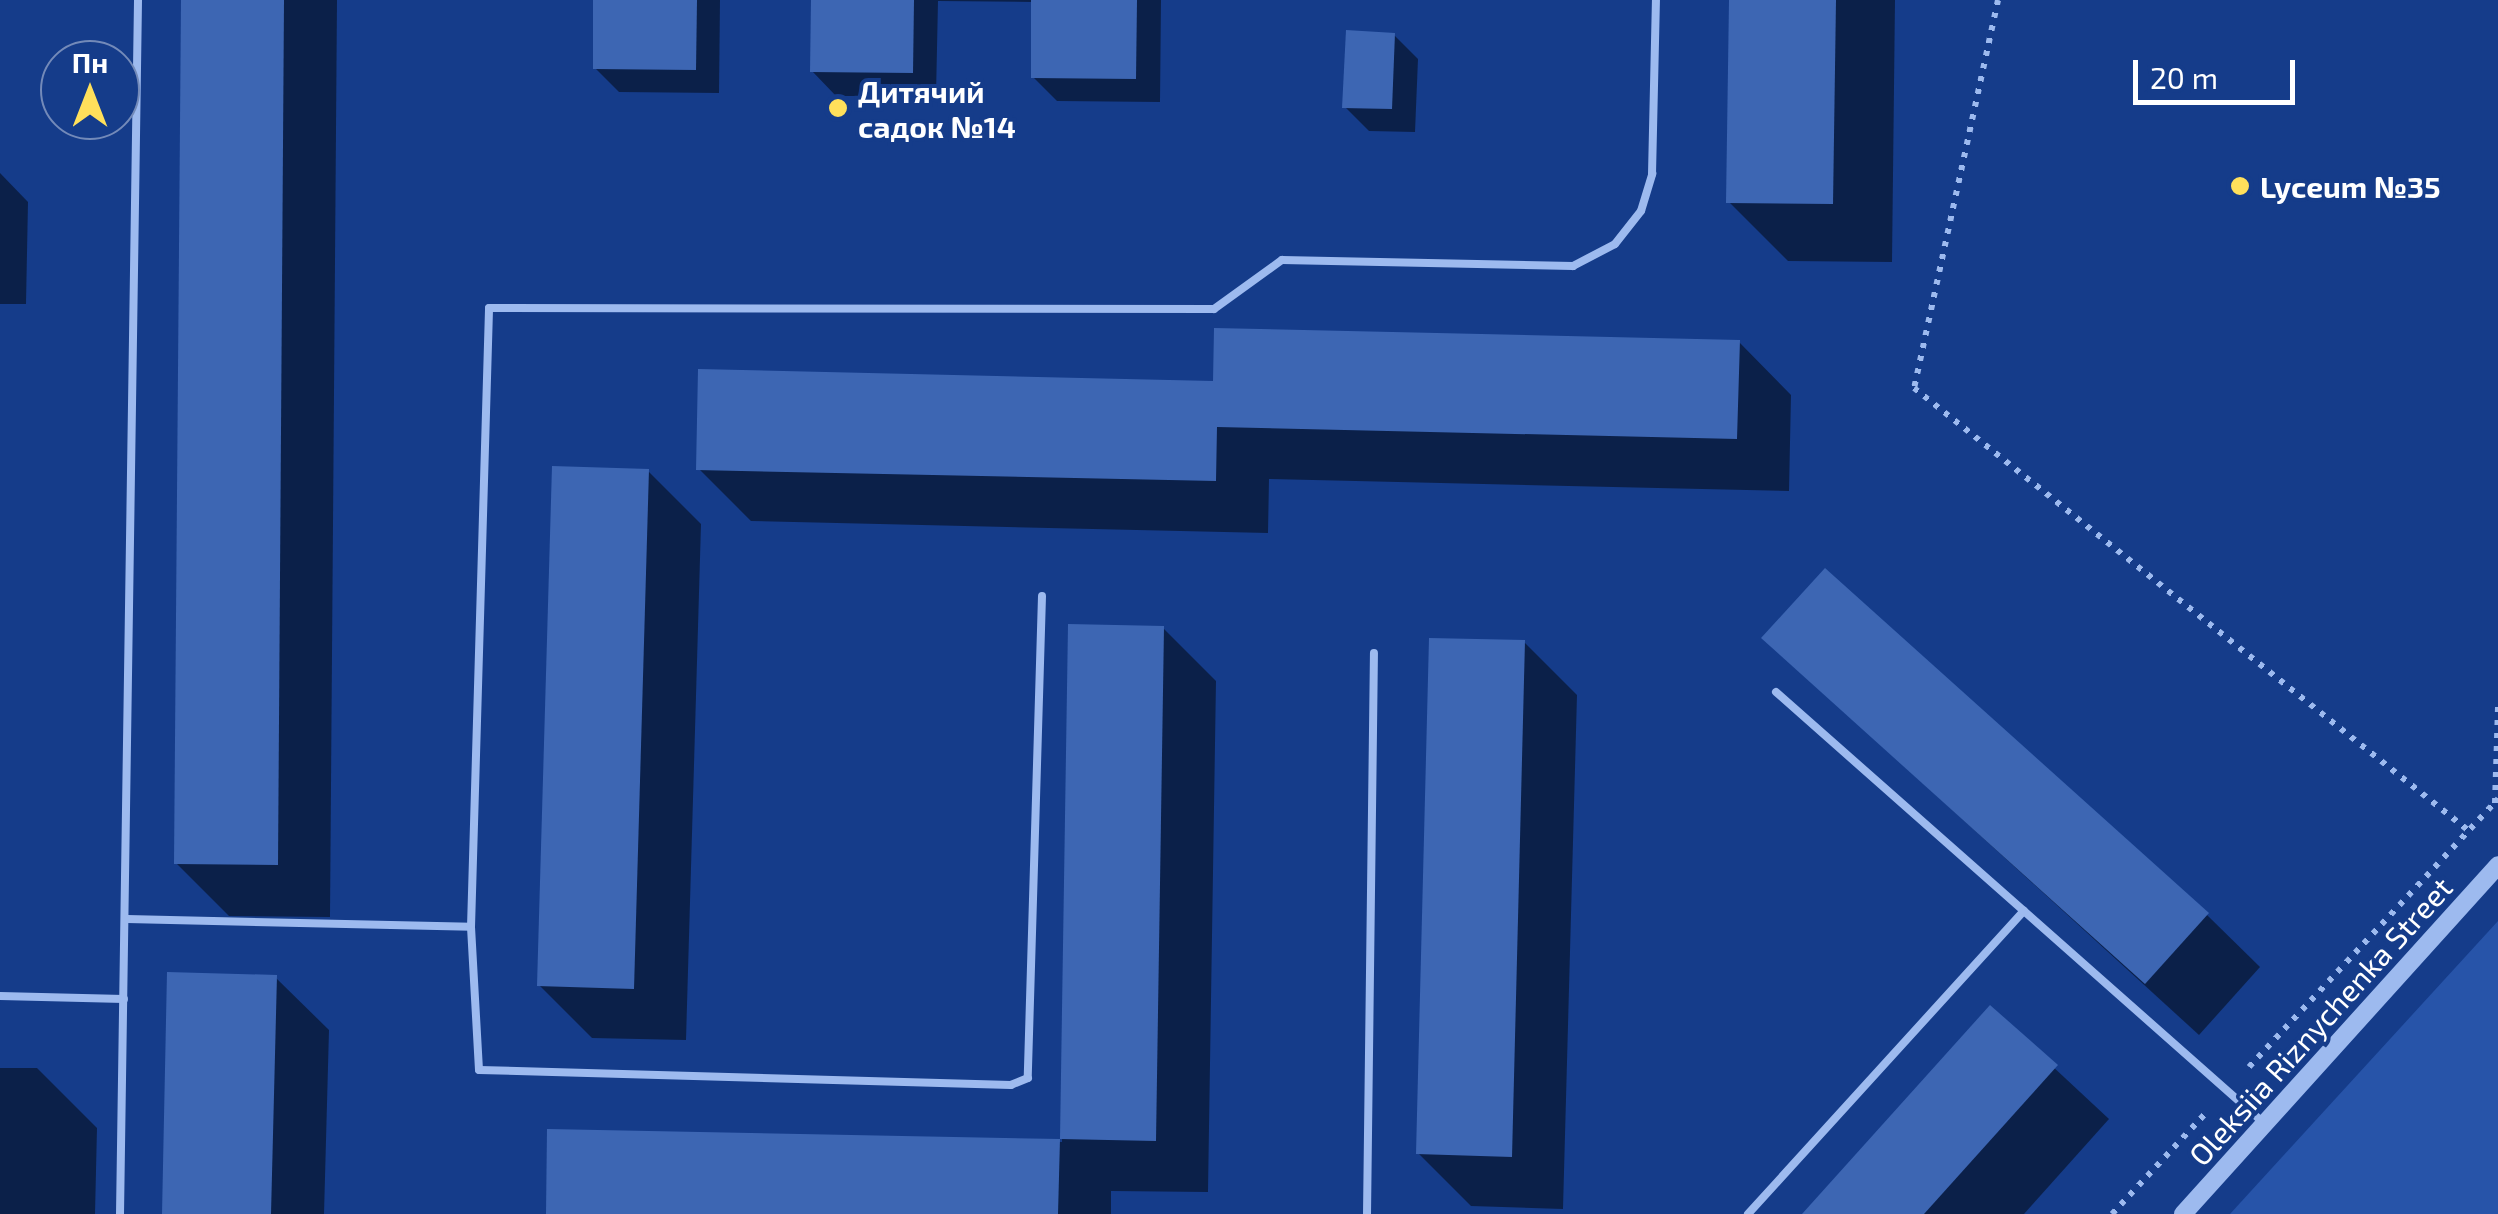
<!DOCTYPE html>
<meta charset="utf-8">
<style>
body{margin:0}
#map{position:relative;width:2498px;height:1214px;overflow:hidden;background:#153c8a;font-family:"Exo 2",sans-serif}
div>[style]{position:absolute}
.green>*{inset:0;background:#2754a9}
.shadow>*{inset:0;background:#0007}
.building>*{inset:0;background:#3d66b3}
.path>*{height:6px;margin-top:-3px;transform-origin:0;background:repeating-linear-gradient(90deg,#9dbaef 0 5px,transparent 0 13px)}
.service>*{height:8px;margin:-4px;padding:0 4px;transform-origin:4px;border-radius:4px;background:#9dbaef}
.tertiary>*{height:18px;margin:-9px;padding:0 9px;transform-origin:9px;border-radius:9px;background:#9dbaef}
.dots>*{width:28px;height:28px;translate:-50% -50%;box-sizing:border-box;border:5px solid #153c8a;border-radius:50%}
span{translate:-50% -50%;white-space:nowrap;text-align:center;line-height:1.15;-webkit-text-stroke:8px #153c8a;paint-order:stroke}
.poi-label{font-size:30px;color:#fff;font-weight:700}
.left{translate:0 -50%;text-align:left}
.street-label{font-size:30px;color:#fff}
.north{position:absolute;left:40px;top:40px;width:100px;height:100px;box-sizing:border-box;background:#153c8a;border:2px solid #738ab9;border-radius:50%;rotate:0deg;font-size:28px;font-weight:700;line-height:40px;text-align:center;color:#fff}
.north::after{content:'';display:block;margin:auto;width:35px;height:45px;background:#ffe05b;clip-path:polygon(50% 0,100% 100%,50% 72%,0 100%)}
.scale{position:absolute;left:2133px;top:60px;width:162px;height:45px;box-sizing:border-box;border:5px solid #fff;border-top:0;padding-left:12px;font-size:30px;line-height:35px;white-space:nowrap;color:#fff;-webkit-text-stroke:8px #153c8a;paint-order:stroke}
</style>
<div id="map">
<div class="green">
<div style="clip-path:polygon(2498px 921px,2498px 1214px,2230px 1214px)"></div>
</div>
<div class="shadow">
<div style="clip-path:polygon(183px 0,337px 0,330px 917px,229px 916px,176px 863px)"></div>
<div style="clip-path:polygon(596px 0,720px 0,719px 93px,619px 92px,595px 68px)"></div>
<div style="clip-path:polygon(813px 0,1161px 0,1160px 102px,1057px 101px,1033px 77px,1034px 2px,938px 1px,936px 96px,836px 96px,812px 71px)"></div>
<div style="clip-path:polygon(1732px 0,1895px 0,1892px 262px,1788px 261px,1729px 202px)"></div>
<div style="clip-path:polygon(1394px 35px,1418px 59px,1415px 132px,1369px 131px,1345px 107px)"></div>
<div style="clip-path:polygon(0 173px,28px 202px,26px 304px,0 304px)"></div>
<div style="clip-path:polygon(1739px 342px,1791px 395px,1789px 491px,1269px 479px,1268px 533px,751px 521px,699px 469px,1216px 383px)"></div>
<div style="clip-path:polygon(648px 471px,701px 524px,686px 1040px,592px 1038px,539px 985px)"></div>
<div style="clip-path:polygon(1071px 626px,1163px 628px,1216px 681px,1208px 1192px,1111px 1191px,1111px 1214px,549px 1214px,550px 1132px,1062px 1142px)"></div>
<div style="clip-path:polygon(1764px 638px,2207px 915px,2260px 967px,2199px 1035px)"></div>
<div style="clip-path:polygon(1524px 642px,1577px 695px,1563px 1209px,1471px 1206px,1418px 1153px)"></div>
<div style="clip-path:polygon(276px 978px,329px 1030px,324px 1214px,164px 1214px)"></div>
<div style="clip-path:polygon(1990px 1008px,2109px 1119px,2024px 1214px,1805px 1214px)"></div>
<div style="clip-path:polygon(0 1068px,37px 1068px,97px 1128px,95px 1214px,0 1214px)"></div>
</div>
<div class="building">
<div style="clip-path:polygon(181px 0,284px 0,278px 865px,174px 864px)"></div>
<div style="clip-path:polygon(593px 0,697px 0,696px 70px,593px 69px)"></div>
<div style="clip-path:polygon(811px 0,914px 0,913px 73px,810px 72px)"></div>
<div style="clip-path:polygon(1031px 0,1137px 0,1136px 79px,1031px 78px)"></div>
<div style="clip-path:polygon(1729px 0,1836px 0,1833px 204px,1726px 203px)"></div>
<div style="clip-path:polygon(1346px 30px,1395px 33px,1392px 109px,1342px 108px)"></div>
<div style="clip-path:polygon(1214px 328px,1740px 340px,1737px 439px,1217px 427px,1216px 481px,696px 470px,698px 369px,1213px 381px)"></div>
<div style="clip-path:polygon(552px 466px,649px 469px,634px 989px,537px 986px)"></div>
<div style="clip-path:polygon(1825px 568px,2209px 913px,2145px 984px,1761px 638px)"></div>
<div style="clip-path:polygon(1068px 624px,1164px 626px,1156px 1141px,1060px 1139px)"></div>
<div style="clip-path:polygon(1429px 638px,1525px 640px,1512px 1157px,1416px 1154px)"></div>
<div style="clip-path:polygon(167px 972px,277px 975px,271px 1214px,162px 1214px)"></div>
<div style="clip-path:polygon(1990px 1005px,2058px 1065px,1924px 1214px,1802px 1214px)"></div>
<div style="clip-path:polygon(547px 1129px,1060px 1139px,1058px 1214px,546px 1214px)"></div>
</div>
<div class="path">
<div style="left:1998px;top:0;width:397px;rotate:102.2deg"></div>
<div style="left:1914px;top:388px;width:710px;rotate:38.6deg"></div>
<div style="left:2495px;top:803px;width:97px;rotate:-88.2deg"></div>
<div style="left:2249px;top:1067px;width:366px;rotate:-47.1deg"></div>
<div style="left:2112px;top:1214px;width:138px;rotate:-47.1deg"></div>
</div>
<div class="service">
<div style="left:1042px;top:596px;width:482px;rotate:91.7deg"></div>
<div style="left:1028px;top:1078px;width:18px;rotate:158deg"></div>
<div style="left:1011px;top:1085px;width:532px;rotate:-178.38deg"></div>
<div style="left:479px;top:1070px;width:143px;rotate:-93.2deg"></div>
<div style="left:471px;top:927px;width:619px;rotate:-88.33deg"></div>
<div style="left:489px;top:308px;width:725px;rotate:0.08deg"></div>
<div style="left:1214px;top:309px;width:84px;rotate:-35.8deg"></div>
<div style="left:1282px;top:260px;width:291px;rotate:1.2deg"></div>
<div style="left:1573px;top:266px;width:47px;rotate:-27.6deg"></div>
<div style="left:1615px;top:244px;width:42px;rotate:-51.8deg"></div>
<div style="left:1641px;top:211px;width:39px;rotate:-73deg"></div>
<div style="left:1652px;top:174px;width:174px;rotate:-88.7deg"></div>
<div style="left:1776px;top:692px;width:652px;rotate:41.46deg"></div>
<div style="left:127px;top:919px;width:344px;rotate:1.3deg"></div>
<div style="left:0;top:996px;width:124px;rotate:1.4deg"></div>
<div style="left:120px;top:1214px;width:1214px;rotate:-89.15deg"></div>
<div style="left:1367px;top:1214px;width:561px;rotate:-89.29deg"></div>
<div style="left:1748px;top:1214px;width:410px;rotate:-47.7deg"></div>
</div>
<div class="tertiary">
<div style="left:2183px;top:1214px;width:470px;rotate:-47.9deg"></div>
</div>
<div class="dots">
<div style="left:838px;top:108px;background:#ffe05b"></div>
<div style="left:2240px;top:186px;background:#ffe05b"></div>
</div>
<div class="poi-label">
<span class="left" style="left:858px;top:108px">Дитячий<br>садок №14</span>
<span class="left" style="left:2260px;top:186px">Lyceum №35</span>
</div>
<div class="street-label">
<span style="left:2320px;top:1021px;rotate:-48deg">Oleksiia Riznychenka Street</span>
</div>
<div class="north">Пн</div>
<div class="scale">20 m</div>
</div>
